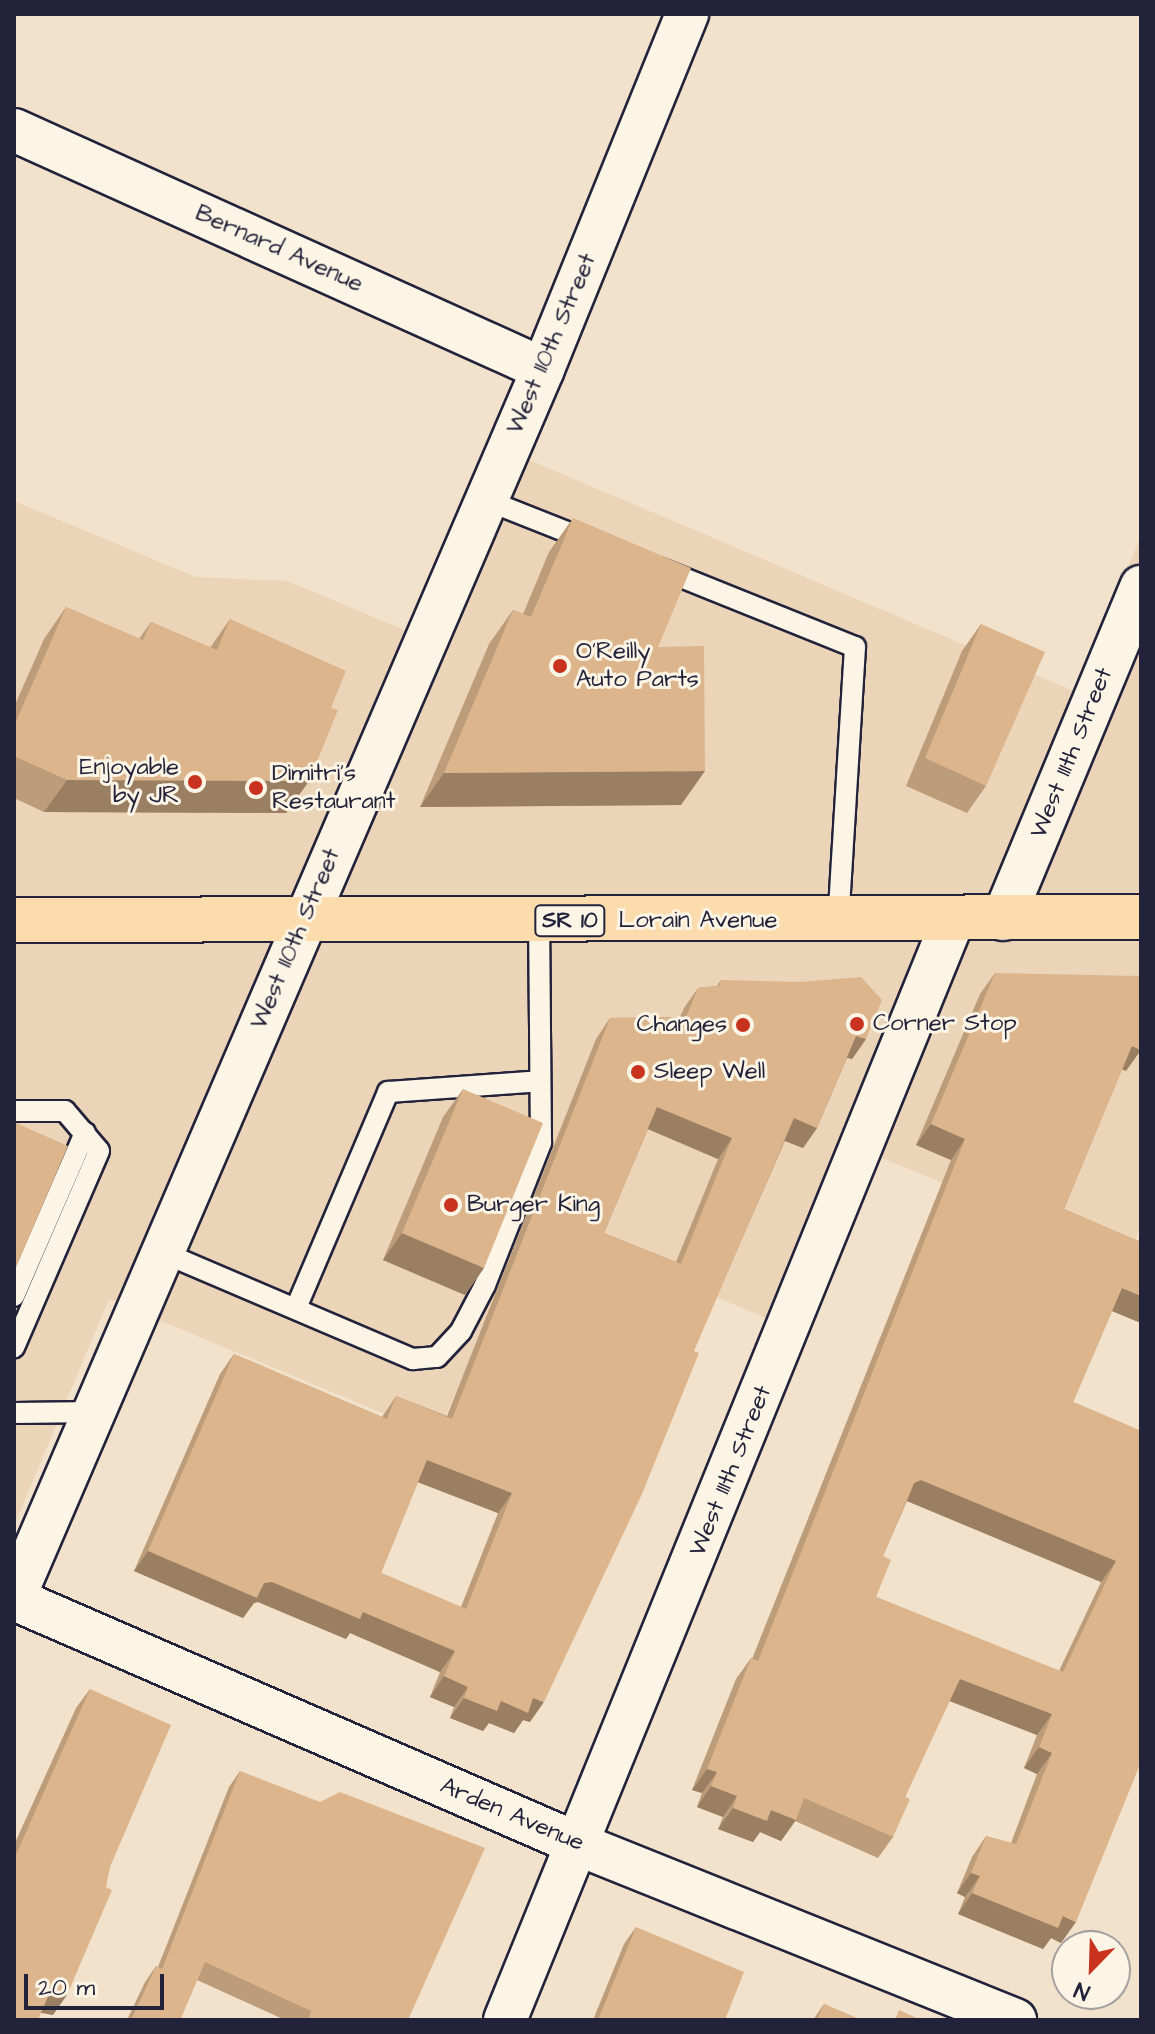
<!DOCTYPE html>
<style>
body{margin:0}
#map{position:relative;width:1155px;height:2034px;overflow:hidden;background:#f2e2cb;font-family:"Architects Daughter",sans-serif}
div>[style]{position:absolute}
.built>*{inset:0;background:#ebd4b8}
.roads{filter:drop-shadow(2px 0 #22223b) drop-shadow(-2px 0 #22223b) drop-shadow(0 2px #22223b) drop-shadow(0 -2px #22223b)}
.service>*{height:20px;margin:-10px;padding:0 10px;transform-origin:10px;border-radius:10px;background:#fcf5e5}
.minor>*{height:42px;margin:-21px;padding:0 21px;transform-origin:21px;border-radius:21px;background:#fcf5e5}
.primary>*{height:44px;margin:-22px;padding:0 22px;transform-origin:22px;border-radius:22px;background:#fcdcac}
.wall>*{inset:0;background:#bd9c79}
.shaded-wall>*{inset:0;background:#9a7f63}
.building>*{inset:0;background:#dcb58d}
.dots>*{width:22px;height:22px;translate:-50% -50%;box-sizing:border-box;border:4px solid #fcf5e5;border-radius:50%}
span{translate:-50% -50%;white-space:nowrap;text-align:center;line-height:1.15;-webkit-text-stroke:6px #fcf5e5;paint-order:stroke}
.shield-label span{padding:2px 6px;background:#fcf5e5;border:2px solid;border-radius:6px;-webkit-text-stroke-width:0}
.shield-label{font-size:22px;color:#22223b;font-weight:700}
.street-label{font-size:24px;color:#22223b}
.poi-label{font-size:24px;color:#22223b}
.left{translate:0 -50%;text-align:left}
.right{translate:-100% -50%;text-align:right}
.frame{position:absolute;inset:0;border:16px solid #22223b;pointer-events:none}
.north{position:absolute;left:1051px;top:1930px;width:80px;height:80px;box-sizing:border-box;background:#fcf5e5;border:2px solid #a5a1a1;border-radius:50%;rotate:203deg;font-size:22px;font-weight:700;line-height:32px;text-align:center;color:#22223b}
.north::after{content:'';display:block;margin:auto;width:28px;height:36px;background:#c8321e;clip-path:polygon(50% 0,100% 100%,50% 72%,0 100%)}
.scale{position:absolute;left:24px;top:1974px;width:140px;height:36px;box-sizing:border-box;border:4px solid #22223b;border-top:0;padding-left:10px;font-size:24px;line-height:28px;white-space:nowrap;color:#22223b;-webkit-text-stroke:6px #fcf5e5;paint-order:stroke}
</style>
<div id="map">
<div class="built">
<div style="clip-path:polygon(487px 442px,1076px 692px,1141px 536px,1141px 1227px,1127px 1259px,846px 1143px,769px 1319px,530px 1221px,437px 1436px,109px 1299px,14px 1526px,14px 501px,196px 577px,287px 581px,405px 630px)"></div>
</div>
<div class="roads">
<div class="service">
<div style="left:486px;top:500px;width:109px;rotate:21.6deg"></div>
<div style="left:661px;top:569px;width:209px;rotate:21.9deg"></div>
<div style="left:855px;top:647px;width:276px;rotate:93.5deg"></div>
<div style="left:14px;top:1111px;width:51px"></div>
<div style="left:65px;top:1111px;width:52px;rotate:49.6deg"></div>
<div style="left:99px;top:1151px;width:214px;rotate:113.4deg"></div>
<div style="left:164px;top:1253px;width:271px;rotate:23.1deg"></div>
<div style="left:413px;top:1359px;width:24px;rotate:-5deg"></div>
<div style="left:437px;top:1357px;width:35px;rotate:-47deg"></div>
<div style="left:461px;top:1331px;width:52px;rotate:-62.4deg"></div>
<div style="left:485px;top:1285px;width:153px;rotate:-68.5deg"></div>
<div style="left:541px;top:1143px;width:223px;rotate:-90.5deg"></div>
<div style="left:14px;top:1296px;width:178px;rotate:-66.5deg"></div>
<div style="left:296px;top:1308px;width:235px;rotate:-66.9deg"></div>
<div style="left:388px;top:1092px;width:152px;rotate:-4.1deg"></div>
<div style="left:14px;top:1413px;width:84px;rotate:-0.7deg"></div>
</div>
<div class="minor">
<div style="left:14px;top:130px;width:580px;rotate:24.31deg"></div>
<div style="left:1003px;top:919px;width:360px;rotate:-67.4deg"></div>
<div style="left:14px;top:1598px;width:1338px;rotate:-66.71deg"></div>
<div style="left:543px;top:369px;width:383px;rotate:-67.9deg"></div>
<div style="left:14px;top:1599px;width:617px;rotate:23.49deg"></div>
<div style="left:580px;top:1845px;width:469px;rotate:21.9deg"></div>
<div style="left:505px;top:2020px;width:1188px;rotate:-67.84deg"></div>
</div>
<div class="primary">
<div style="left:14px;top:920px;width:1127px;rotate:-0.15deg"></div>
</div>
</div>
<div class="wall">
<div style="clip-path:polygon(573px 518px,658px 647px,681px 805px,420px 807px,489px 644px,513px 610px,523px 614px,549px 552px)"></div>
<div style="clip-path:polygon(66px 607px,139px 639px,151px 622px,210px 648px,230px 619px,331px 708px,309px 781px,286px 813px,44px 812px,14px 798px,14px 707px,44px 639px)"></div>
<div style="clip-path:polygon(981px 624px,986px 786px,967px 813px,906px 786px,962px 651px)"></div>
<div style="clip-path:polygon(evenodd,995px 973px,1126px 1071px,1122px 1069px,1064px 1209px,1138px 1241px,1141px 1233px,1141px 1323px,1112px 1311px,1073px 1402px,1141px 1431px,1061px 1943px,1051px 1938px,1043px 1949px,958px 1914px,965px 1897px,957px 1893px,972px 1857px,986px 1836px,1011px 1843px,1037px 1774px,1024px 1768px,1037px 1735px,949px 1701px,905px 1797px,893px 1837px,878px 1858px,795px 1821px,781px 1841px,760px 1832px,753px 1842px,718px 1829px,723px 1817px,697px 1807px,702px 1793px,692px 1790px,736px 1679px,751px 1658px,752px 1659px,951px 1160px,916px 1145px,980px 994px,995px 973px,907px 1501px,1101px 1582px,1059px 1671px,876px 1597px,883px 1556px,907px 1501px)"></div>
<div style="clip-path:polygon(evenodd,721px 980px,866px 1039px,852px 1059px,847px 1058px,817px 1128px,803px 1148px,785px 1141px,530px 1722px,523px 1720px,514px 1733px,489px 1723px,483px 1731px,450px 1718px,454px 1707px,430px 1697px,440px 1672px,350px 1633px,346px 1639px,258px 1602px,254px 1603px,243px 1618px,134px 1571px,220px 1374px,234px 1354px,382px 1417px,396px 1396px,447px 1416px,596px 1039px,610px 1018px,680px 1017px,684px 1008px,698px 988px,717px 986px,721px 980px,648px 1129px,718px 1159px,676px 1262px,604px 1233px,648px 1129px,721px 980px,418px 1482px,498px 1513px,461px 1607px,381px 1573px,418px 1482px)"></div>
<div style="clip-path:polygon(463px 1089px,484px 1268px,465px 1295px,383px 1260px,443px 1117px)"></div>
<div style="clip-path:polygon(90px 1689px,110px 1867px,53px 2015px,41px 2012px,14px 2020px,14px 1845px,76px 1708px)"></div>
<div style="clip-path:polygon(240px 1771px,408px 2020px,285px 2020px,197px 1980px,180px 2020px,127px 2020px,145px 1982px,156px 1966px,158px 1967px,229px 1787px)"></div>
<div style="clip-path:polygon(636px 1927px,725px 2020px,593px 2020px,624px 1944px)"></div>
<div style="clip-path:polygon(824px 2004px,861px 2020px,813px 2020px)"></div>
</div>
<div class="shaded-wall">
<div style="clip-path:polygon(705px 771px,681px 805px,420px 807px,444px 773px)"></div>
<div style="clip-path:polygon(67px 780px,309px 781px,286px 813px,44px 812px)"></div>
<div style="clip-path:polygon(856px 1036px,866px 1039px,852px 1059px,842px 1056px)"></div>
<div style="clip-path:polygon(1132px 1046px,1141px 1050px,1126px 1071px,1117px 1067px)"></div>
<div style="clip-path:polygon(657px 1107px,732px 1138px,718px 1159px,643px 1127px)"></div>
<div style="clip-path:polygon(794px 1118px,817px 1128px,803px 1148px,780px 1139px)"></div>
<div style="clip-path:polygon(931px 1124px,965px 1139px,951px 1160px,916px 1145px)"></div>
<div style="clip-path:polygon(402px 1233px,484px 1268px,465px 1295px,383px 1260px)"></div>
<div style="clip-path:polygon(1122px 1288px,1141px 1296px,1141px 1323px,1107px 1309px)"></div>
<div style="clip-path:polygon(427px 1460px,512px 1493px,498px 1513px,412px 1480px)"></div>
<div style="clip-path:polygon(921px 1480px,1116px 1561px,1101px 1582px,907px 1501px,914px 1483px)"></div>
<div style="clip-path:polygon(148px 1551px,264px 1583px,272px 1582px,363px 1612px,455px 1651px,440px 1672px,350px 1633px,346px 1639px,258px 1602px,254px 1603px,243px 1618px,134px 1571px)"></div>
<div style="clip-path:polygon(444px 1676px,468px 1687px,454px 1707px,430px 1697px)"></div>
<div style="clip-path:polygon(960px 1679px,1052px 1714px,1037px 1735px,945px 1699px)"></div>
<div style="clip-path:polygon(464px 1698px,501px 1701px,533px 1698px,544px 1702px,530px 1722px,523px 1720px,514px 1733px,489px 1723px,483px 1731px,450px 1718px)"></div>
<div style="clip-path:polygon(1039px 1747px,1052px 1753px,1037px 1774px,1024px 1768px)"></div>
<div style="clip-path:polygon(707px 1769px,717px 1772px,702px 1793px,692px 1790px)"></div>
<div style="clip-path:polygon(711px 1786px,737px 1796px,723px 1817px,697px 1807px)"></div>
<div style="clip-path:polygon(733px 1808px,771px 1810px,796px 1820px,781px 1841px,760px 1832px,753px 1842px,718px 1829px)"></div>
<div style="clip-path:polygon(971px 1873px,980px 1876px,965px 1897px,957px 1893px)"></div>
<div style="clip-path:polygon(972px 1893px,1063px 1916px,1076px 1922px,1061px 1943px,1051px 1938px,1043px 1949px,958px 1914px)"></div>
<div style="clip-path:polygon(50px 1992px,67px 1995px,53px 2015px,36px 2012px)"></div>
</div>
<div class="building">
<div style="clip-path:polygon(573px 518px,691px 568px,658px 647px,704px 646px,705px 771px,444px 773px,513px 610px,531px 617px)"></div>
<div style="clip-path:polygon(66px 607px,143px 640px,151px 622px,217px 650px,230px 619px,346px 671px,331px 708px,338px 710px,309px 781px,67px 780px,14px 756px,14px 726px)"></div>
<div style="clip-path:polygon(981px 624px,1045px 652px,986px 786px,925px 758px)"></div>
<div style="clip-path:polygon(evenodd,995px 973px,1141px 976px,1141px 1049px,1132px 1046px,1064px 1209px,1141px 1242px,1141px 1296px,1122px 1288px,1073px 1402px,1141px 1431px,1141px 1762px,1076px 1922px,1063px 1916px,1058px 1928px,972px 1893px,980px 1876px,971px 1873px,986px 1836px,1016px 1844px,1052px 1753px,1039px 1747px,1052px 1714px,960px 1679px,905px 1797px,910px 1799px,893px 1837px,804px 1798px,796px 1820px,771px 1810px,767px 1821px,733px 1808px,737px 1796px,711px 1786px,717px 1772px,707px 1769px,751px 1658px,758px 1661px,965px 1139px,931px 1124px,995px 973px,921px 1480px,1116px 1561px,1063px 1672px,876px 1597px,891px 1560px,883px 1556px,914px 1483px,921px 1480px)"></div>
<div style="clip-path:polygon(evenodd,861px 977px,882px 1000px,866px 1039px,856px 1036px,817px 1128px,794px 1118px,694px 1351px,699px 1353px,642px 1494px,544px 1702px,533px 1698px,528px 1713px,501px 1701px,497px 1711px,464px 1698px,468px 1687px,444px 1676px,455px 1651px,363px 1612px,360px 1619px,272px 1582px,264px 1583px,257px 1598px,148px 1551px,234px 1354px,387px 1419px,396px 1396px,452px 1419px,610px 1018px,686px 1017px,698px 988px,719px 986px,721px 980px,800px 982px,861px 977px,657px 1107px,732px 1138px,681px 1264px,604px 1233px,657px 1107px,861px 977px,427px 1460px,512px 1493px,466px 1609px,381px 1573px,427px 1460px)"></div>
<div style="clip-path:polygon(463px 1089px,543px 1123px,484px 1268px,402px 1233px)"></div>
<div style="clip-path:polygon(14px 1122px,68px 1146px,14px 1272px)"></div>
<div style="clip-path:polygon(90px 1689px,171px 1725px,110px 1867px,106px 1887px,112px 1890px,67px 1995px,50px 1992px,38px 2020px,14px 2020px,14px 1859px)"></div>
<div style="clip-path:polygon(240px 1771px,320px 1802px,340px 1792px,485px 1848px,408px 2020px,308px 2020px,311px 2011px,205px 1962px,180px 2020px,131px 2020px,156px 1966px,162px 1969px)"></div>
<div style="clip-path:polygon(636px 1927px,744px 1972px,725px 2020px,598px 2020px)"></div>
<div style="clip-path:polygon(824px 2004px,861px 2020px,817px 2020px)"></div>
<div style="clip-path:polygon(899px 2010px,921px 2020px,895px 2020px)"></div>
</div>
<div class="dots">
<div style="left:560px;top:666px;background:#c8321e"></div>
<div style="left:195px;top:782px;background:#c8321e"></div>
<div style="left:256px;top:788px;background:#c8321e"></div>
<div style="left:857px;top:1024px;background:#c8321e"></div>
<div style="left:743px;top:1025px;background:#c8321e"></div>
<div style="left:638px;top:1072px;background:#c8321e"></div>
<div style="left:451px;top:1205px;background:#c8321e"></div>
</div>
<div class="shield-label">
<span style="left:570px;top:921px">SR 10</span>
</div>
<div class="street-label">
<span style="left:279px;top:249px;rotate:24deg">Bernard Avenue</span>
<span style="left:552px;top:344px;rotate:-67deg">West 110th Street</span>
<span style="left:1072px;top:753px;rotate:-68deg">West 111th Street</span>
<span style="left:698px;top:921px">Lorain Avenue</span>
<span style="left:296px;top:939px;rotate:-67deg">West 110th Street</span>
<span style="left:731px;top:1471px;rotate:-68deg">West 111th Street</span>
<span style="left:512px;top:1815px;rotate:23deg">Arden Avenue</span>
</div>
<div class="poi-label">
<span class="left" style="left:576px;top:666px">O'Reilly<br>Auto Parts</span>
<span class="right" style="left:179px;top:782px">Enjoyable<br>by JR</span>
<span class="left" style="left:272px;top:788px">Dimitri's<br>Restaurant</span>
<span class="left" style="left:873px;top:1024px">Corner Stop</span>
<span class="right" style="left:727px;top:1025px">Changes</span>
<span class="left" style="left:654px;top:1072px">Sleep Well</span>
<span class="left" style="left:467px;top:1205px">Burger King</span>
</div>
<div class="frame"></div>
<div class="north">N</div>
<div class="scale">20 m</div>
</div>
